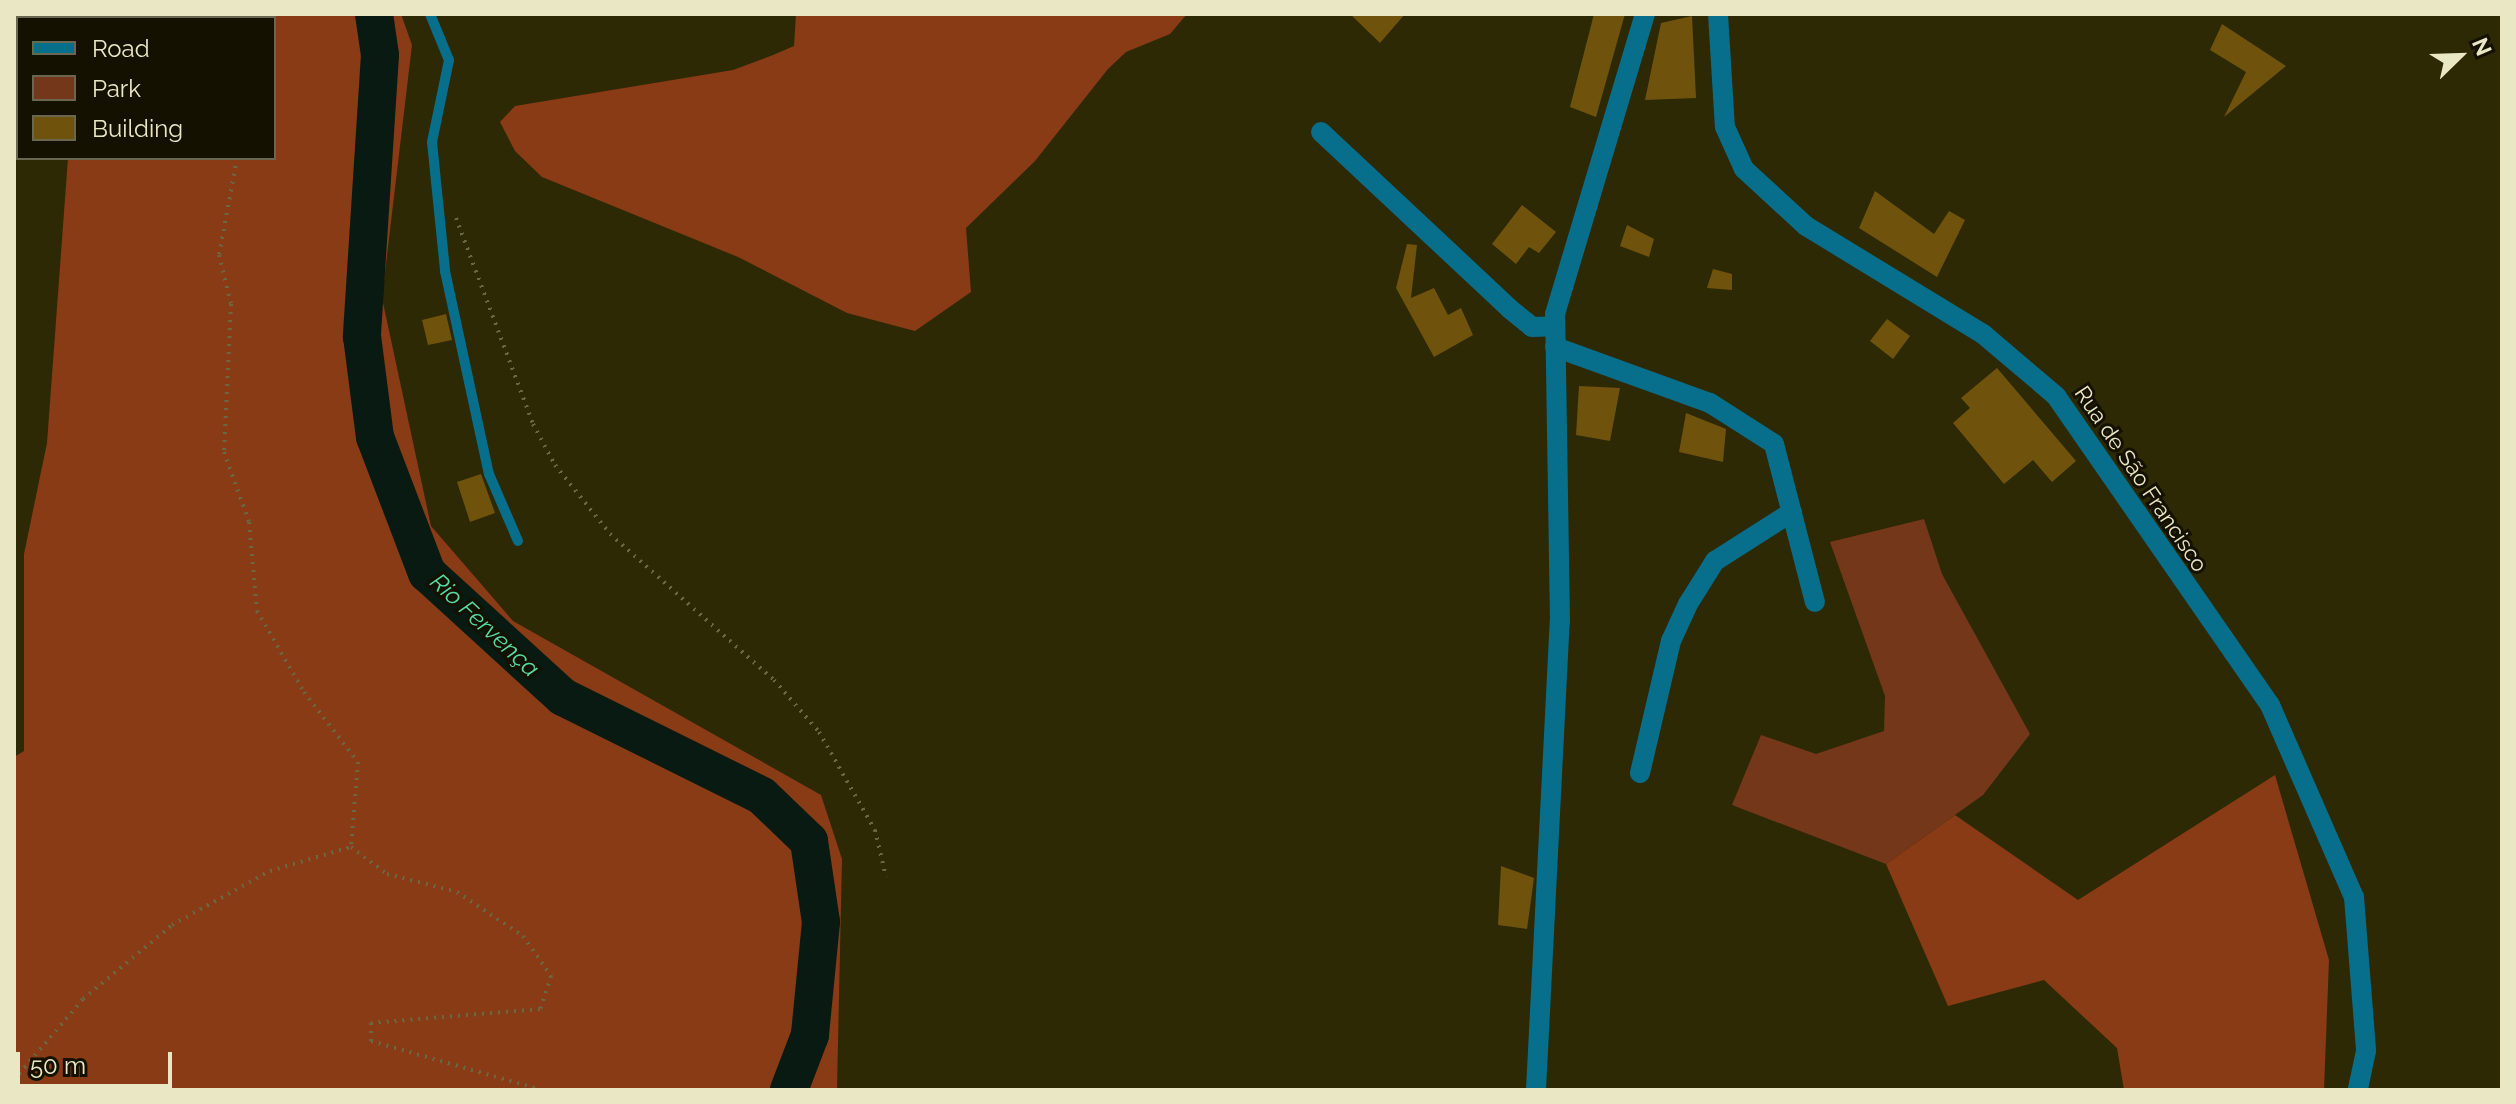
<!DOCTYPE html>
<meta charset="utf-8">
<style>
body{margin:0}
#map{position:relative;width:2516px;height:1104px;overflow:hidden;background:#2d2904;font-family:Raleway,sans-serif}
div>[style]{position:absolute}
.green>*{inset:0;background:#75371a}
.forest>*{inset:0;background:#883b14}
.river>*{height:38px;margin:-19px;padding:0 19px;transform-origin:19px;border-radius:19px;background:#081a12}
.building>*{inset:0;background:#6f530c}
.path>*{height:4px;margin-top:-2px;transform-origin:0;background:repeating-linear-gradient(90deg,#6a6743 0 2px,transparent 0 8px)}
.lane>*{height:10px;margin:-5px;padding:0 5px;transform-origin:5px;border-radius:5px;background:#076f8b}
.street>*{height:20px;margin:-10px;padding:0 10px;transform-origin:10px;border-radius:10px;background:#076f8b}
span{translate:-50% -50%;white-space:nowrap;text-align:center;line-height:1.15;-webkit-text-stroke:6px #141100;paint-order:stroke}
.street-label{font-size:22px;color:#eae7c5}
.water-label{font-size:24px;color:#54dba6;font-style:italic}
.frame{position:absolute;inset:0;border:16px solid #eae7c5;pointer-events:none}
.legend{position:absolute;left:16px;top:16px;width:260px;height:144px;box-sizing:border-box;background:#141100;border:2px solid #6a674f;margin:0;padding:10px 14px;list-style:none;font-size:24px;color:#eae7c5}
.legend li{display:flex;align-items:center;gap:16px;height:40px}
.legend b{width:40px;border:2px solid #6a674f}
.north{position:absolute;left:2420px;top:16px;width:80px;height:80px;-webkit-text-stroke:6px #141100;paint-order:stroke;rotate:67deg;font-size:22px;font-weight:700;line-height:32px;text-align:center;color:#eae7c5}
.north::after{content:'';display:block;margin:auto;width:28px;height:36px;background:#eae7c5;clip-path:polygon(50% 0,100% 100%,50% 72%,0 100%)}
.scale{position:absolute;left:16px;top:1052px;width:156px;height:36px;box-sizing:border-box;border:4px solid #eae7c5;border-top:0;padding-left:10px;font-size:24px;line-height:28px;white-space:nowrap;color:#eae7c5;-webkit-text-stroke:6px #141100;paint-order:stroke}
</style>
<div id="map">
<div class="green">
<div style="clip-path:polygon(1924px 519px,1942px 574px,2030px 734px,1983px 795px,1886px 864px,1732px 805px,1761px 735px,1816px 754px,1884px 731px,1885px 696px,1830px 542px)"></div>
</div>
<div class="forest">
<div style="clip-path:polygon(58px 14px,401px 14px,412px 45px,382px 298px,431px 526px,513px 621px,821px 795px,842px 859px,837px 1090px,14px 1090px,14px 757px,24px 751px,24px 554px,47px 443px,68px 158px,274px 158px,274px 18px)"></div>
<div style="clip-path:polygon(796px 14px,1187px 14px,1170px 34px,1126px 52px,1108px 69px,1035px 161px,966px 228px,971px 292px,915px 331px,847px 313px,738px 257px,542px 177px,515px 151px,500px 122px,515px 106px,733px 70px,773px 55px,794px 46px)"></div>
<div style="clip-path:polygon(2275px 775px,2329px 960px,2324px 1090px,2124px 1090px,2117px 1048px,2044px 980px,1948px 1006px,1886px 864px,1955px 815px,2078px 900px)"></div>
</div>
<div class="river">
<div style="left:374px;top:14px;width:41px;rotate:81.7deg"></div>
<div style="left:380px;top:55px;width:282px;rotate:93.7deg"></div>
<div style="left:362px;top:336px;width:102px;rotate:82.7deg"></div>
<div style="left:375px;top:437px;width:146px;rotate:69.1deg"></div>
<div style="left:427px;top:573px;width:184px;rotate:42.4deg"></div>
<div style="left:563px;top:697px;width:222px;rotate:26.4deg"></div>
<div style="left:762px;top:796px;width:65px;rotate:43.8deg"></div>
<div style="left:809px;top:841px;width:82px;rotate:81.6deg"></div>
<div style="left:821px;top:922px;width:114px;rotate:95.6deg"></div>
<div style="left:810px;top:1035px;width:59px;rotate:110.9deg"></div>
</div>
<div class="building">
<div style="clip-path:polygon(1350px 14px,1405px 14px,1380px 43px)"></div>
<div style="clip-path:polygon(1594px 14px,1625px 14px,1596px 117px,1570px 107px)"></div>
<div style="clip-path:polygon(1692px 16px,1696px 98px,1645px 100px,1661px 23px)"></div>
<div style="clip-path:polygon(2222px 24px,2286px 66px,2224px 117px,2246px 72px,2210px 50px)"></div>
<div style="clip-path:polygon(1875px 191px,1934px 234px,1949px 211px,1965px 220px,1937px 277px,1859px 228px)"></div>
<div style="clip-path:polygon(1522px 205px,1556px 232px,1539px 253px,1529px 247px,1516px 264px,1492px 244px)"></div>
<div style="clip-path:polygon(1627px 225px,1654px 239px,1649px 257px,1620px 246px)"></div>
<div style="clip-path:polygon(1407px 244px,1417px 245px,1411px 298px,1434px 288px,1448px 315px,1461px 308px,1473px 335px,1434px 357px,1396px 288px)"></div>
<div style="clip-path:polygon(1713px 269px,1732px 274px,1732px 290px,1707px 288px)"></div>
<div style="clip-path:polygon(446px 314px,452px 340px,428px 345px,422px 320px)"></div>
<div style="clip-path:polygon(1887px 319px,1910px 336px,1893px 359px,1870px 341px)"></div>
<div style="clip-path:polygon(1997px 368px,2076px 461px,2052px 482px,2033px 460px,2004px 484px,1953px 423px,1970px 408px,1961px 398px)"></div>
<div style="clip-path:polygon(1579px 386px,1620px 388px,1610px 441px,1576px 435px)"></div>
<div style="clip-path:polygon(1686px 413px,1726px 429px,1723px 462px,1679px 452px)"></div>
<div style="clip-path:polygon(481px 474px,495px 513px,470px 522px,457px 482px)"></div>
<div style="clip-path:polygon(1501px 866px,1534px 878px,1527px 929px,1498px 925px)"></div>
</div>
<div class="path">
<div style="left:175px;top:14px;width:6px;rotate:45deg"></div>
<div style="left:237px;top:158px;width:99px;rotate:100.5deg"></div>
<div style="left:219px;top:255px;width:50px;rotate:76.2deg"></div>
<div style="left:231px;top:304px;width:148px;rotate:92.7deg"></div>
<div style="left:224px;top:452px;width:74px;rotate:70.3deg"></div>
<div style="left:249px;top:522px;width:89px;rotate:84.9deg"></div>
<div style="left:257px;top:611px;width:94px;rotate:59.9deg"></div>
<div style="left:304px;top:692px;width:88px;rotate:52.4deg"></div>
<div style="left:358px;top:762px;width:85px;rotate:94.7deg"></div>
<div style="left:456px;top:218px;width:220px;rotate:69.5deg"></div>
<div style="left:533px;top:424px;width:47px;rotate:61.8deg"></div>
<div style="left:555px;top:465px;width:88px;rotate:51.4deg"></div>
<div style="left:610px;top:534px;width:220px;rotate:41.7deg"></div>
<div style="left:774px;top:680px;width:69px;rotate:49.1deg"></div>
<div style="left:819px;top:732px;width:113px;rotate:60.3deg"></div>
<div style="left:875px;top:830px;width:48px;rotate:76.8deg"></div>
<div style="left:351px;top:847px;width:45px;rotate:36.9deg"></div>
<div style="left:387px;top:874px;width:72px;rotate:14.4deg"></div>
<div style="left:457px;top:892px;width:79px;rotate:33.7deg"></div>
<div style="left:523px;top:936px;width:49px;rotate:55deg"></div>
<div style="left:551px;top:976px;width:35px;rotate:108deg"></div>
<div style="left:540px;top:1009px;width:170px;rotate:175.3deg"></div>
<div style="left:371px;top:1023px;width:18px;rotate:90deg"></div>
<div style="left:371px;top:1041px;width:178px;rotate:16deg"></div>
<div style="left:14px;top:1080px;width:106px;rotate:-49.6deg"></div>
<div style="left:83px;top:999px;width:116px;rotate:-39.7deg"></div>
<div style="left:172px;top:925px;width:112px;rotate:-28.9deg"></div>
<div style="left:270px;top:871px;width:84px;rotate:-16.5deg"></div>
</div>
<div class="lane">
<div style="left:430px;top:14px;width:50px;rotate:67.6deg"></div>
<div style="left:449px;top:60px;width:84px;rotate:101.7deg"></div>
<div style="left:432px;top:142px;width:130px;rotate:84.2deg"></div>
<div style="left:445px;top:271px;width:208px;rotate:77.8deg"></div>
<div style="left:489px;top:474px;width:73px;rotate:66.6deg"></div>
</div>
<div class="street">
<div style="left:1718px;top:14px;width:113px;rotate:86.5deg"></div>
<div style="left:1725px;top:127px;width:46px;rotate:65.7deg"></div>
<div style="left:1744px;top:169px;width:84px;rotate:42.6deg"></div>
<div style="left:1806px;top:226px;width:207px;rotate:31.4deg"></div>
<div style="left:1983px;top:334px;width:96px;rotate:40.3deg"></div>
<div style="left:2056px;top:396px;width:376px;rotate:55.3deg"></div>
<div style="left:2270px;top:705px;width:210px;rotate:66.4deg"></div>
<div style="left:2354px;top:897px;width:154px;rotate:85.5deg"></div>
<div style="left:2366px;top:1051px;width:40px;rotate:102deg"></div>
<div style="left:1321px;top:132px;width:259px;rotate:43.1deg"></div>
<div style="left:1510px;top:309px;width:28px;rotate:39deg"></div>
<div style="left:1532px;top:327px;width:23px;rotate:-2deg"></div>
<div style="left:1555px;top:347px;width:165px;rotate:19.9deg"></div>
<div style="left:1710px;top:403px;width:76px;rotate:32.6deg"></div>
<div style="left:1774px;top:444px;width:163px;rotate:75.5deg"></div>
<div style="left:1640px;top:773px;width:136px;rotate:-76.8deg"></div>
<div style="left:1671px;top:641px;width:41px;rotate:-65.3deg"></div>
<div style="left:1688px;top:604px;width:51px;rotate:-57.9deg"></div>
<div style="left:1715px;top:561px;width:91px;rotate:-32.5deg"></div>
<div style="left:1536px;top:1090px;width:469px;rotate:-87.1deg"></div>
<div style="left:1560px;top:622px;width:308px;rotate:-90.9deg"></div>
<div style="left:1555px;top:314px;width:313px;rotate:-73.3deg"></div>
</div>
<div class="street-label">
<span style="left:2141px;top:479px;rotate:56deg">Rua de São Francisco</span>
</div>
<div class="water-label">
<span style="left:485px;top:625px;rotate:43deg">Rio Fervença</span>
</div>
<div class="frame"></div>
<ul class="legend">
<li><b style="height:10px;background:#076f8b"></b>Road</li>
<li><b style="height:22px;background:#75371a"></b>Park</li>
<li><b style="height:22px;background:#6f530c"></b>Building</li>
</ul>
<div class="north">N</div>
<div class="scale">50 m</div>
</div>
